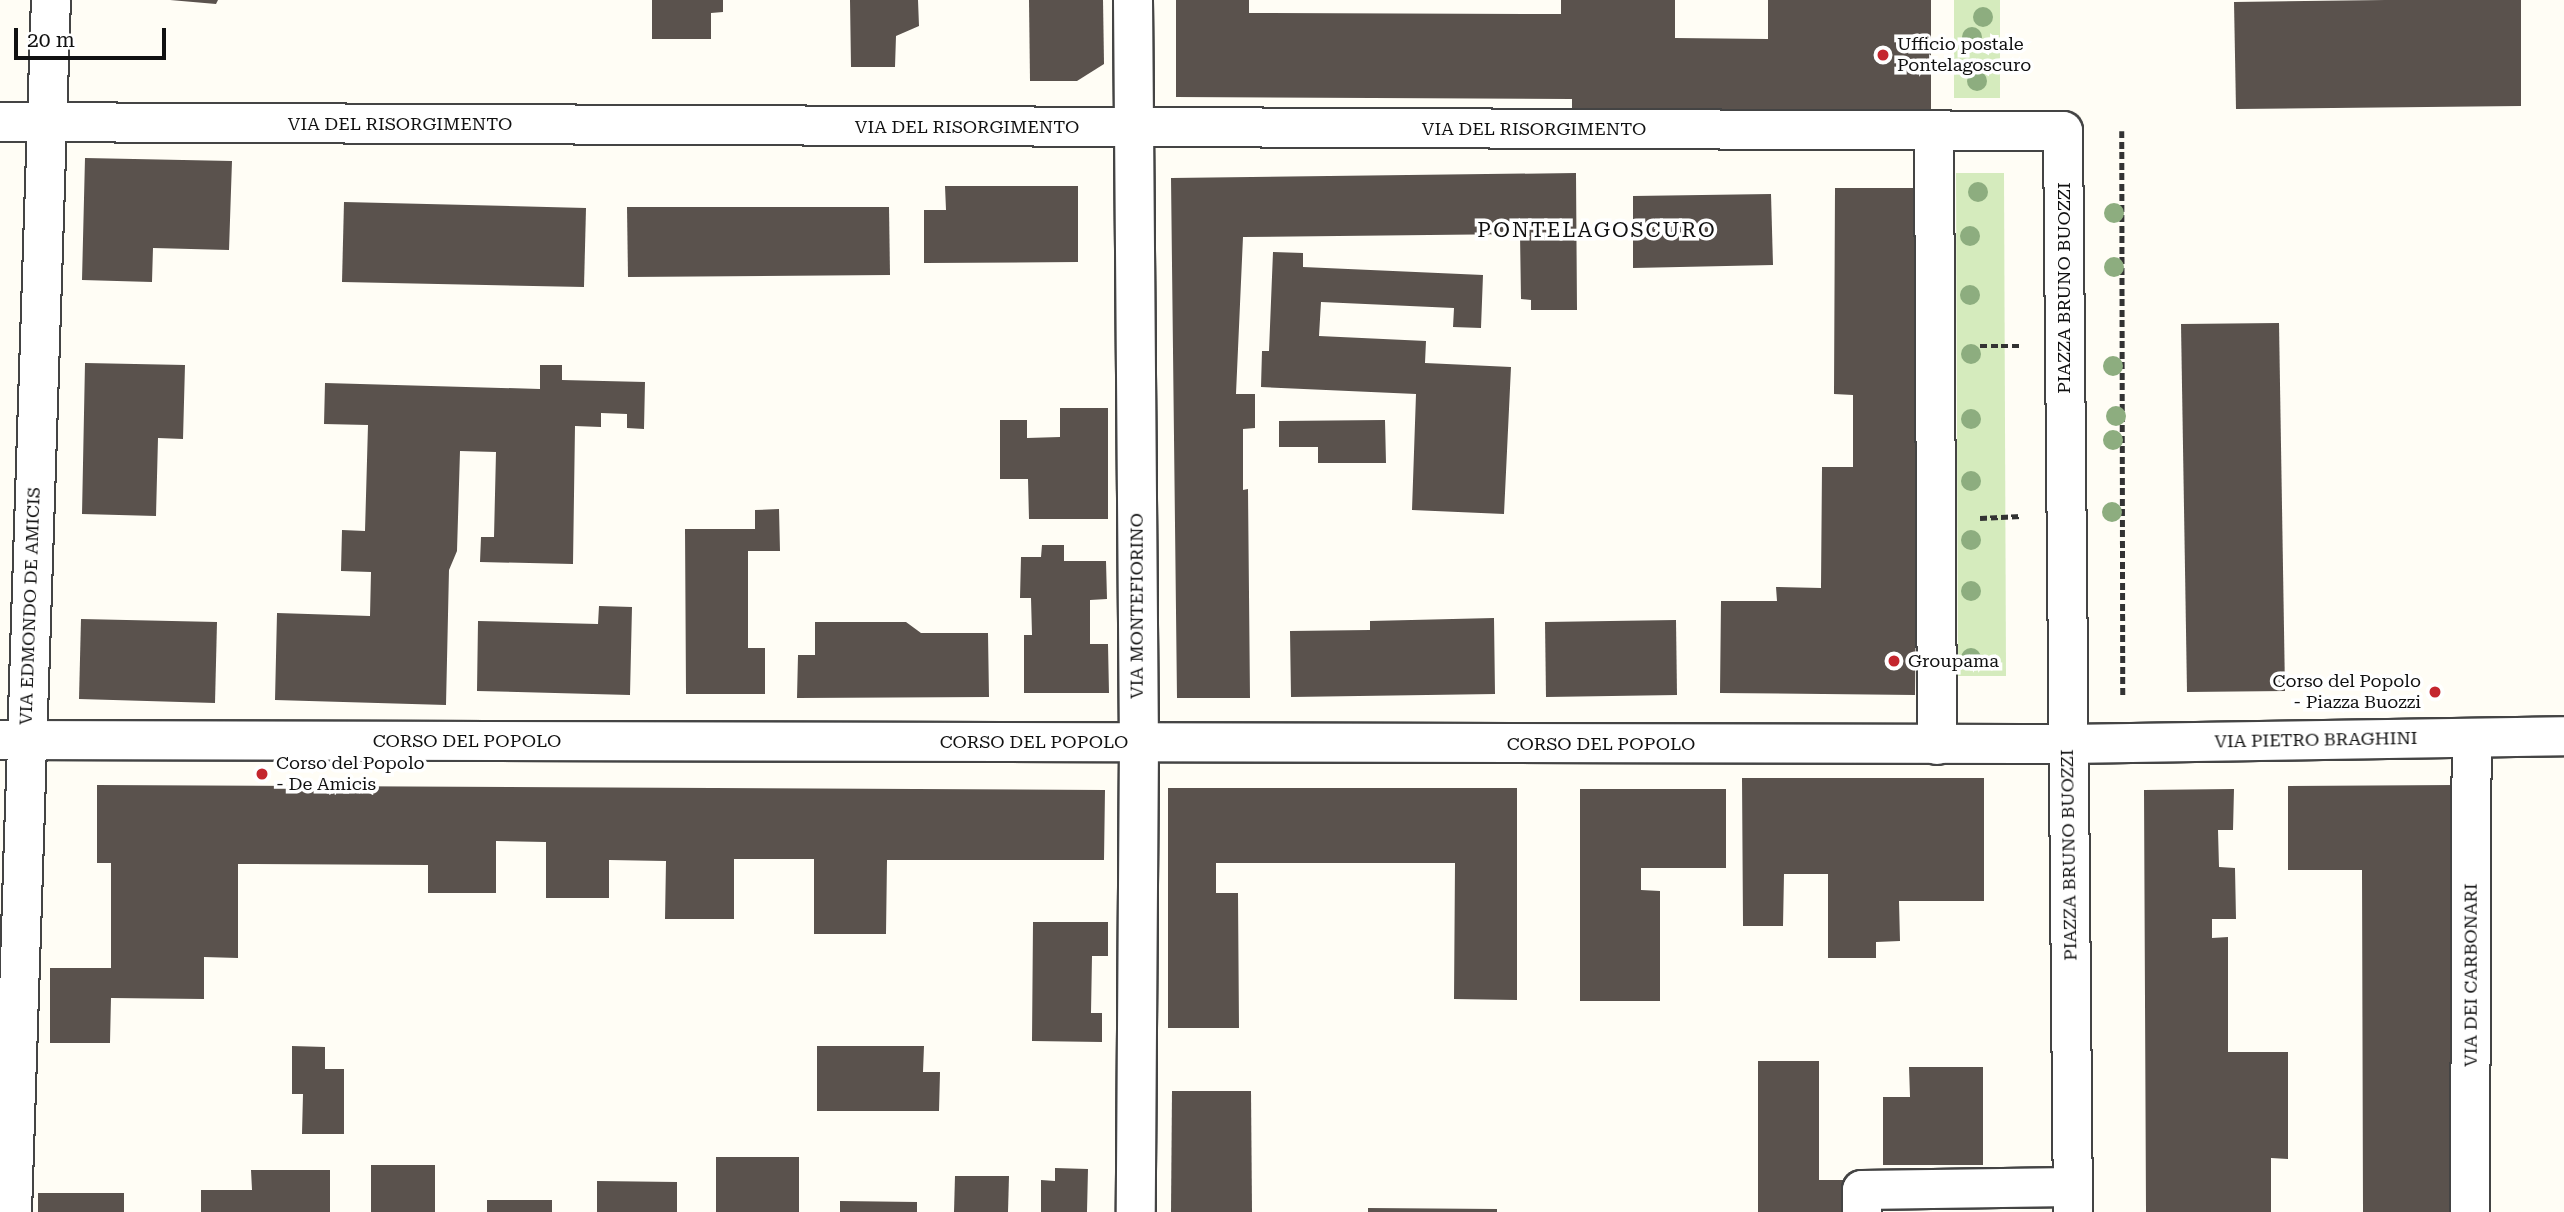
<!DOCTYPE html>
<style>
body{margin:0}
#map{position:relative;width:2564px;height:1212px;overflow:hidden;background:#fffdf5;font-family:"Roboto Serif",serif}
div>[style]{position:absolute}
.green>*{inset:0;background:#d5ebbd}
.building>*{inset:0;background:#5a524d}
.path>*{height:4.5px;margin-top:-2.25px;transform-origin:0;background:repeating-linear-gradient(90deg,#333 0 7px,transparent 0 10.5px)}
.roads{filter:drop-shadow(2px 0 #444) drop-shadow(-2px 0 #444) drop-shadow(0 2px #444) drop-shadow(0 -2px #444)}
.minor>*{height:38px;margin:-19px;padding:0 19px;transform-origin:19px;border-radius:19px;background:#fff}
.trees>*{width:20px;height:20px;margin:-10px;border-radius:50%;background:#8dad7f}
.dots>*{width:19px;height:19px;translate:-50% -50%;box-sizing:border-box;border:4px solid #fff;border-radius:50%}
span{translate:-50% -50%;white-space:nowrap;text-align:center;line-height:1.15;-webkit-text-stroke:7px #fff;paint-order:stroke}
.poi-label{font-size:18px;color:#111}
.left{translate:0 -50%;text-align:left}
.right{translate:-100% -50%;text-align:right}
.street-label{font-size:18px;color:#111}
.quarter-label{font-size:21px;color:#111;letter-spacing:2px}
.scale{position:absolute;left:14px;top:28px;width:152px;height:32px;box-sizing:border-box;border:4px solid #111;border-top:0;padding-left:9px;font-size:21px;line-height:24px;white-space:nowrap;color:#111;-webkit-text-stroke:5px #fff;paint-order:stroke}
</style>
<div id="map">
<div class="green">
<div style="clip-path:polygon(1954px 0,2000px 0,2000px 98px,1954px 98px)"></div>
<div style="clip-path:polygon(1956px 173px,2004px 173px,2006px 676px,1958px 676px)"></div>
</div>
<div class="building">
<div style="clip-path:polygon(170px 0,218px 0,216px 4px)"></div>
<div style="clip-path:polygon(652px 0,723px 0,723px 12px,711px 13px,711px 39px,652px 39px)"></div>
<div style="clip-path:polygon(850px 0,918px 0,919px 26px,896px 36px,895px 67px,851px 67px)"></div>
<div style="clip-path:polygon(1029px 0,1103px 0,1104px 64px,1077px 81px,1030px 81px)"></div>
<div style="clip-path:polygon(1176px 0,1249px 0,1249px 13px,1561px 14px,1561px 0,1675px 0,1675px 38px,1768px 39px,1768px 0,1931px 0,1931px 113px,1572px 111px,1572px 99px,1176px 97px)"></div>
<div style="clip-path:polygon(2385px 0,2521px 0,2521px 106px,2236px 109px,2234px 2px)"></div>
<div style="clip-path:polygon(85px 158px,232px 161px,229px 250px,153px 248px,152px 282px,82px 280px)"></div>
<div style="clip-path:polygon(1576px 173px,1577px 310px,1531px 310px,1531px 300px,1521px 299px,1520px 234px,1243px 237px,1236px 394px,1255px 394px,1255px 428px,1243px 429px,1243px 490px,1248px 489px,1250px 698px,1177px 698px,1171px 178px)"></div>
<div style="clip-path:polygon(945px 186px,1078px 186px,1078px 262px,924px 263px,924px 210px,946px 210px)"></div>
<div style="clip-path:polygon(1835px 188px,1920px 188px,1915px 695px,1720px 693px,1721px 601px,1777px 601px,1776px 587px,1821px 588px,1822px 467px,1853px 467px,1853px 395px,1834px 394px)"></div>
<div style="clip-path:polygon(1771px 194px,1773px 265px,1633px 268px,1633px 196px)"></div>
<div style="clip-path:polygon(344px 202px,586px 208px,584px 287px,342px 282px)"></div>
<div style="clip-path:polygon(627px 207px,889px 207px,890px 275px,628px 277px)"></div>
<div style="clip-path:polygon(1273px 252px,1303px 253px,1303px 267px,1483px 275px,1481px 328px,1453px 327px,1454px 308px,1321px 302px,1319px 336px,1426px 341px,1425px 363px,1511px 367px,1504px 514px,1412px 510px,1416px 394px,1261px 387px,1262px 351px,1269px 351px)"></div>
<div style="clip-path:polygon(2279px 323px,2285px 691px,2187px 692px,2181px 324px)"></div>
<div style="clip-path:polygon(85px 363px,185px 365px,183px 439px,158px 438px,156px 516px,82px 514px)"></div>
<div style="clip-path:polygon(540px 365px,562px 365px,562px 380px,645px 382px,644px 429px,627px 428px,627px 414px,601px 413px,601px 427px,575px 426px,573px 564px,480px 562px,481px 537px,494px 537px,496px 452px,460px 451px,457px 551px,449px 570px,446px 705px,275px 700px,277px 613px,370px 616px,371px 572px,341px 571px,342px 530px,365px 531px,368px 425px,324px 424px,325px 383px,540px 389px)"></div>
<div style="clip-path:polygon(1060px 408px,1108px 408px,1108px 519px,1029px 519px,1028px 479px,1000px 479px,1000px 420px,1027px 420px,1027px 438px,1060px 437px)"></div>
<div style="clip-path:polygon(1385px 420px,1386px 463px,1318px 463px,1318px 447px,1279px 447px,1279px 421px)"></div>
<div style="clip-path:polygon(779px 509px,780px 551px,748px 551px,748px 648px,765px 648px,765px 694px,686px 694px,685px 529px,755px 529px,755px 510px)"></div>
<div style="clip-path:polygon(1042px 545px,1064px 545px,1064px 561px,1106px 561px,1107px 599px,1090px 600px,1090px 644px,1108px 644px,1109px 693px,1024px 693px,1024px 635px,1032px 635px,1031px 598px,1020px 598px,1021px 557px,1041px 557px)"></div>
<div style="clip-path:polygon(599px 606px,632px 607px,630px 695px,477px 691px,478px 621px,598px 624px)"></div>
<div style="clip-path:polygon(1494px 618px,1495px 694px,1291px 697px,1290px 631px,1370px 630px,1370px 621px)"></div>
<div style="clip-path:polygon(81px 619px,217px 622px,215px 703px,79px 699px)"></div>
<div style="clip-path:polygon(1676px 620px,1677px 695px,1546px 697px,1545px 622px)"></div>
<div style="clip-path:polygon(815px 622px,906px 622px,921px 633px,988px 633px,989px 697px,797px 698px,798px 655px,815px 655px)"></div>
<div style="clip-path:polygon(1742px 778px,1984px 778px,1984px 901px,1899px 901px,1900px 941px,1876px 942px,1876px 958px,1828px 958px,1828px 874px,1784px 874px,1783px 926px,1743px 926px)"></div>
<div style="clip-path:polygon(97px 785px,1105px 790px,1104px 860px,887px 860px,886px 934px,814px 934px,814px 859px,734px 859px,734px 919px,665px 919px,666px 861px,609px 860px,609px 898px,546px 898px,546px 842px,496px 841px,496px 893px,428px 893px,428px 865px,238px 864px,238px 958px,204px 957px,204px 999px,111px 998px,110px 1043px,50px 1043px,50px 968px,111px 968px,111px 863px,97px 863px)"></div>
<div style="clip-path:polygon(2455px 785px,2456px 1212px,2363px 1212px,2362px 870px,2288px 870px,2288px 786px)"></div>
<div style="clip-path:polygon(1168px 788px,1517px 788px,1517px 1000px,1454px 999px,1455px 863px,1216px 863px,1216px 893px,1238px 893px,1239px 1028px,1168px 1028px)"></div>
<div style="clip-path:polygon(1580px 789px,1726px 789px,1726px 868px,1641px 868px,1641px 890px,1660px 891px,1660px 1001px,1580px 1001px)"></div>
<div style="clip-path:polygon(2234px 789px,2233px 830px,2218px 830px,2219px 867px,2235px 868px,2236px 919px,2212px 919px,2212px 938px,2228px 937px,2228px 1052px,2288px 1052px,2288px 1159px,2271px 1158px,2271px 1212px,2146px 1212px,2144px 790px)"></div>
<div style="clip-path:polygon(1033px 922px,1108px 922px,1108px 956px,1092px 956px,1091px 1013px,1102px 1013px,1102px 1042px,1032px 1041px)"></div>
<div style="clip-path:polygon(292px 1046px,325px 1047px,325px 1069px,344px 1069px,344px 1134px,302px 1134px,303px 1094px,292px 1094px)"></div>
<div style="clip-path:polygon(817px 1046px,924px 1046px,923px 1072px,940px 1072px,939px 1111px,817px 1111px)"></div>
<div style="clip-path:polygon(1758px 1061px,1819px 1061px,1819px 1180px,1847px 1180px,1847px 1212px,1758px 1212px)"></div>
<div style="clip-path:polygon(1909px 1067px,1983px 1067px,1983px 1165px,1883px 1165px,1883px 1097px,1910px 1097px)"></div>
<div style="clip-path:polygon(1172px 1091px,1251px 1091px,1252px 1212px,1171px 1212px)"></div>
<div style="clip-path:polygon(716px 1157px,799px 1157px,799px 1212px,716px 1212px)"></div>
<div style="clip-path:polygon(371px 1165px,435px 1165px,435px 1212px,371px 1212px)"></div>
<div style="clip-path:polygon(1055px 1168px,1088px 1169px,1087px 1212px,1041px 1212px,1041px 1180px,1055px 1181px)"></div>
<div style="clip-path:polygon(251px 1170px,330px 1170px,330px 1212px,201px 1212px,201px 1190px,252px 1190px)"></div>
<div style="clip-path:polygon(955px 1176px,1009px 1176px,1008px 1212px,954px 1212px)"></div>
<div style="clip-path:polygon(597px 1181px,677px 1182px,677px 1212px,597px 1212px)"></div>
<div style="clip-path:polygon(38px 1193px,124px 1193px,124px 1212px,38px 1212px)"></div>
<div style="clip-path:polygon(487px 1200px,552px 1200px,552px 1212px,487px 1212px)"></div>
<div style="clip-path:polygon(840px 1201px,917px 1202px,917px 1212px,840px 1212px)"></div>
<div style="clip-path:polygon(1368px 1208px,1497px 1209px,1497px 1212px,1368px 1212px)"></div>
</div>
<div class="path">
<div style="left:2122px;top:131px;width:566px;rotate:89.9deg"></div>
<div style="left:1980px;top:346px;width:40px"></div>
<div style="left:1980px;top:518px;width:41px;rotate:-2.8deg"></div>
</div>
<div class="roads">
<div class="minor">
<div style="left:1133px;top:0;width:743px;rotate:89.54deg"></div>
<div style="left:1139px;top:743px;width:469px;rotate:90.4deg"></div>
<div style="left:0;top:122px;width:2063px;rotate:0.25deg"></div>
<div style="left:2063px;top:131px;width:1081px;rotate:89.47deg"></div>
<div style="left:1934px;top:131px;width:614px;rotate:89.72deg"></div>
<div style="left:0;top:740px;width:2067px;rotate:0.11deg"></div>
<div style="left:2067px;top:744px;width:497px;rotate:-0.9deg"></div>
<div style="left:12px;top:1212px;width:1213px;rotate:-88.16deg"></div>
<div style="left:1862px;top:1212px;width:22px;rotate:-90deg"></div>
<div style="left:1862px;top:1190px;width:210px;rotate:-0.8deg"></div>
<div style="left:2470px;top:1212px;width:474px;rotate:-89.8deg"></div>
</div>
</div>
<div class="trees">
<div style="left:1983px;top:17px"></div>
<div style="left:1972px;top:37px"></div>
<div style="left:1977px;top:81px"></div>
<div style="left:1978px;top:192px"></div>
<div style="left:2114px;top:213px"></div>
<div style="left:1970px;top:236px"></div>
<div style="left:2114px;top:267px"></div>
<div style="left:1970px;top:295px"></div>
<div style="left:1971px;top:354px"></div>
<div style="left:2113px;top:366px"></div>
<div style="left:2116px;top:416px"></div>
<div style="left:1971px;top:419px"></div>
<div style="left:2113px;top:440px"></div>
<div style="left:1971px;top:481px"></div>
<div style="left:2112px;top:512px"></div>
<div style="left:1971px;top:540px"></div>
<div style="left:1971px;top:591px"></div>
<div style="left:1971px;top:658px"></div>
</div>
<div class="dots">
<div style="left:1883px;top:55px;background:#c4262e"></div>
<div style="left:1894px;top:661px;background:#c4262e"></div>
<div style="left:2435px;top:692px;background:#c4262e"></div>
<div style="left:262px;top:774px;background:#c4262e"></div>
</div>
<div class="poi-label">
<span class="left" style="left:1897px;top:55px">Ufficio postale<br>Pontelagoscuro</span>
<span class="left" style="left:1908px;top:661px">Groupama</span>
<span class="right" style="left:2421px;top:692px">Corso del Popolo<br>- Piazza Buozzi</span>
<span class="left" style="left:276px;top:774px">Corso del Popolo<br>- De Amicis</span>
</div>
<div class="street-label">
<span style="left:400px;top:124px">VIA DEL RISORGIMENTO</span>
<span style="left:967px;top:127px">VIA DEL RISORGIMENTO</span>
<span style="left:1534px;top:129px">VIA DEL RISORGIMENTO</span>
<span style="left:2064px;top:288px;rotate:-90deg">PIAZZA BRUNO BUOZZI</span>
<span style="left:30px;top:606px;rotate:-88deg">VIA EDMONDO DE AMICIS</span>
<span style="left:1137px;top:606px;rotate:-90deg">VIA MONTEFIORINO</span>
<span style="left:2316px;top:740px;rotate:-1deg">VIA PIETRO BRAGHINI</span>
<span style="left:467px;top:741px">CORSO DEL POPOLO</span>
<span style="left:1034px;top:742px">CORSO DEL POPOLO</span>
<span style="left:1601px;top:744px">CORSO DEL POPOLO</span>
<span style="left:2069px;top:855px;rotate:-91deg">PIAZZA BRUNO BUOZZI</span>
<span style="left:2471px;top:975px;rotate:-90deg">VIA DEI CARBONARI</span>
</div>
<div class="quarter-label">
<span style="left:1597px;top:230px">PONTELAGOSCURO</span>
</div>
<div class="scale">20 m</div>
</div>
